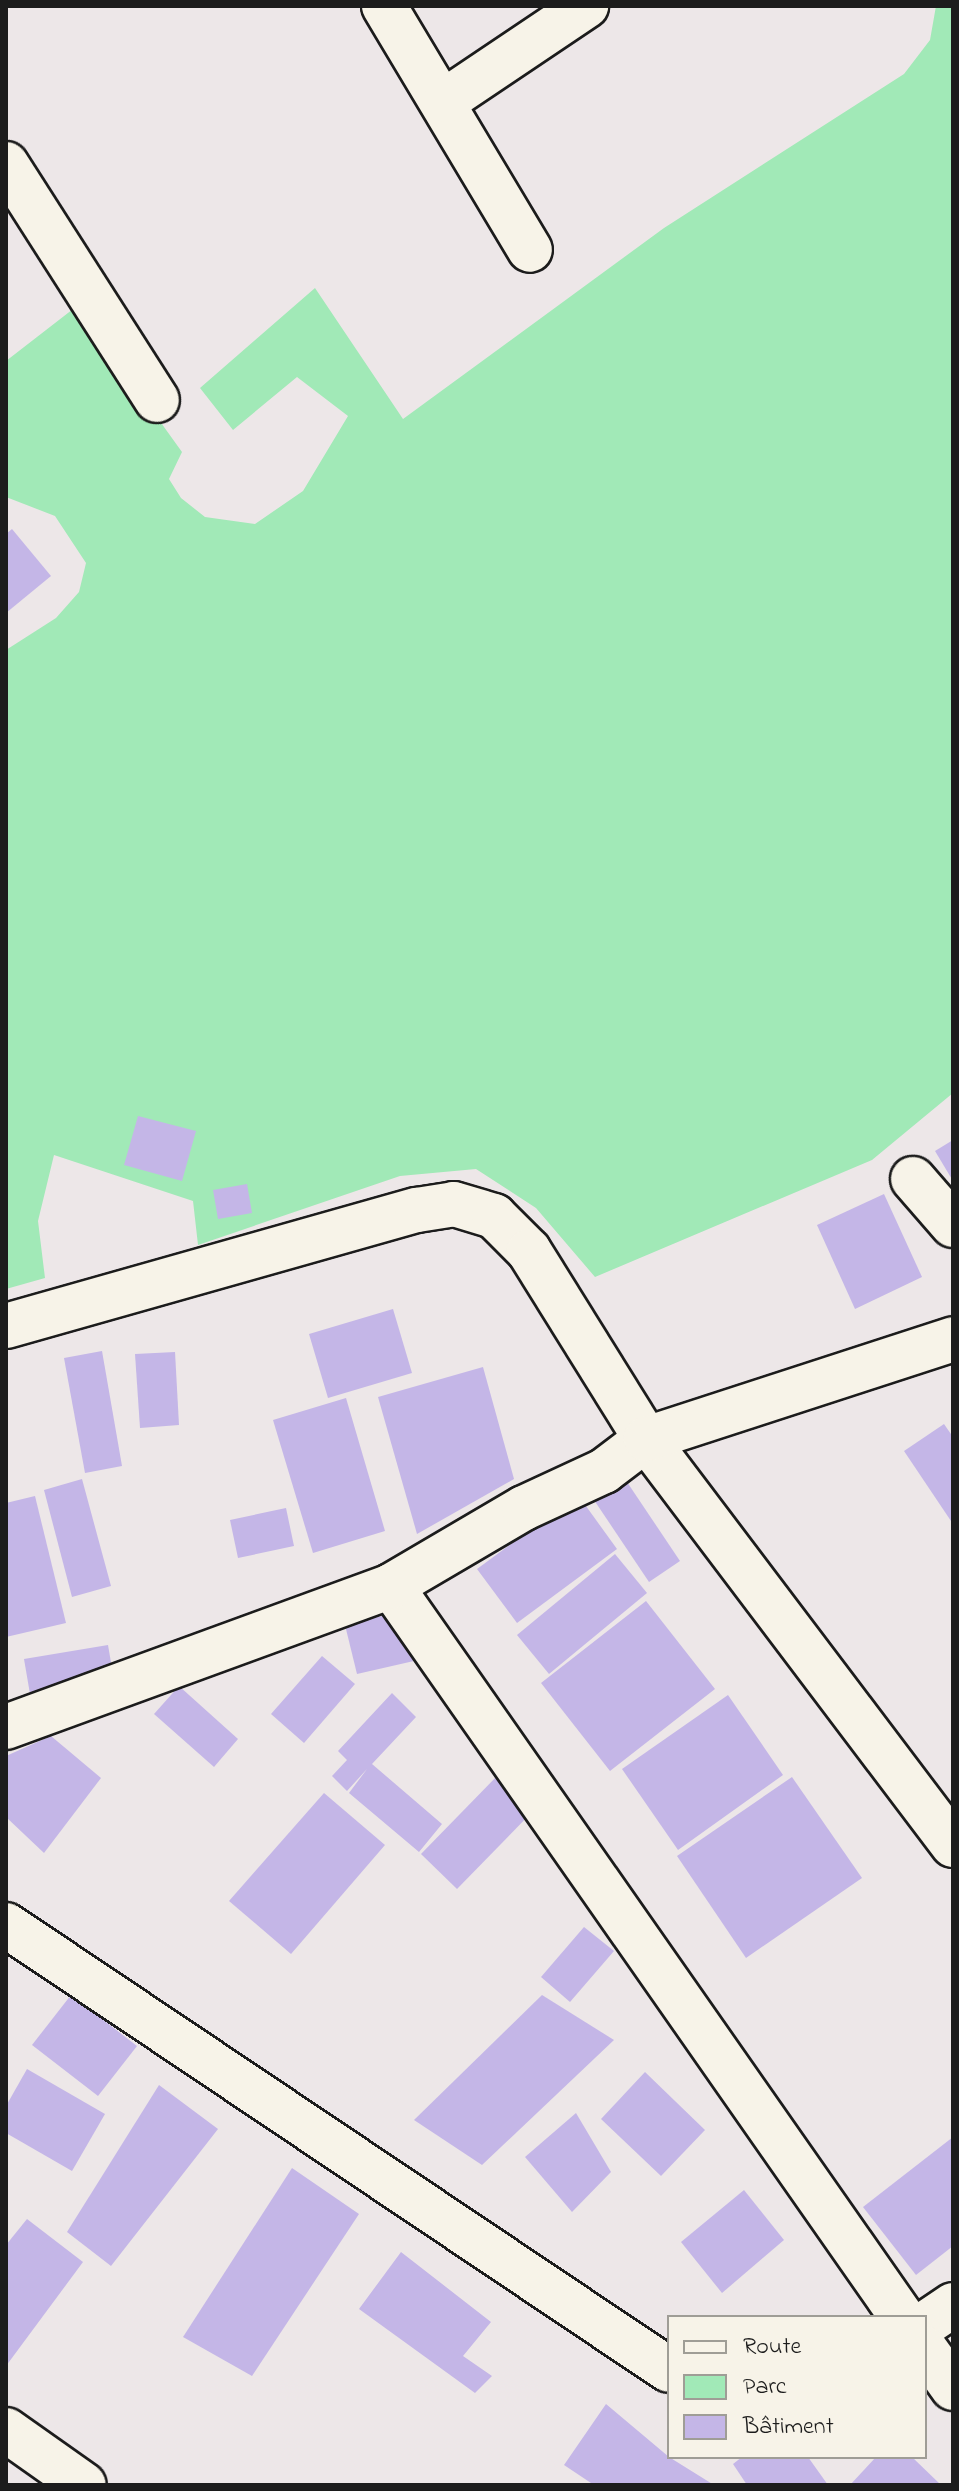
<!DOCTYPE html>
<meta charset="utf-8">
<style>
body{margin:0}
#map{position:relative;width:959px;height:2491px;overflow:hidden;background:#ede7e8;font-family:"Indie Flower",sans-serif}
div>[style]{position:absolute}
.green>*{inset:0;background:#a1e9b7}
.building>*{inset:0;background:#c4b6e7}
.roads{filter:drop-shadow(2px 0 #1c1c1c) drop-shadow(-2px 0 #1c1c1c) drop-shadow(0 2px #1c1c1c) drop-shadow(0 -2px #1c1c1c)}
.minor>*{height:44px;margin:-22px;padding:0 22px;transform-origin:22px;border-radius:22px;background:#f7f3e8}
span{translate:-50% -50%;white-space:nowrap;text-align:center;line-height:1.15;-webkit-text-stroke:7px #f7f3e8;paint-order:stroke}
.frame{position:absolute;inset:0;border:8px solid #1c1c1c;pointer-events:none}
.legend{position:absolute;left:667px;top:2315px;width:260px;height:144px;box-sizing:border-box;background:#f7f3e8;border:2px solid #9f9d96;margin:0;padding:10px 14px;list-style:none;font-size:24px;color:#1c1c1c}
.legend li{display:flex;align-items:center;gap:16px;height:40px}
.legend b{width:40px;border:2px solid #9f9d96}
</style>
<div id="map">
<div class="green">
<div style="clip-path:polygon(936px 6px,953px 6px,953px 1093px,872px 1160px,595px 1277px,536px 1208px,476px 1169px,400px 1176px,198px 1245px,193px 1201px,54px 1155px,38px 1221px,45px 1278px,6px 1289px,6px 650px,56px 618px,79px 592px,86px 563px,55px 516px,6px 497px,6px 361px,77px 306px,182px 452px,169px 479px,181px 498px,205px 517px,255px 524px,303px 491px,348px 416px,297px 377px,233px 430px,200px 388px,315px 288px,403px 419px,664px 228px,904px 74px,930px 40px)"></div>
</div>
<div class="building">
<div style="clip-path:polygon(12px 529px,51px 576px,6px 613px,6px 534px)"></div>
<div style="clip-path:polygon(138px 1116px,196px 1131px,182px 1181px,124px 1165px)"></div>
<div style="clip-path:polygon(953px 1140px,953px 1181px,935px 1151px)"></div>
<div style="clip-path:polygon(247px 1184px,252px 1213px,218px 1219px,213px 1190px)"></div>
<div style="clip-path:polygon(884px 1194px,922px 1277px,855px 1309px,817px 1225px)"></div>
<div style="clip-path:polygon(393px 1309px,412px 1373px,328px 1398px,309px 1334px)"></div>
<div style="clip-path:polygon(102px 1351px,122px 1466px,85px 1473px,64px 1358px)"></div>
<div style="clip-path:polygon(175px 1352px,179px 1425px,140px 1428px,135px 1354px)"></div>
<div style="clip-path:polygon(483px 1367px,514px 1479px,417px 1534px,378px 1397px)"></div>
<div style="clip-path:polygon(346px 1398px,385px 1531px,313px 1553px,273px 1420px)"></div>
<div style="clip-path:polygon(944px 1424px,953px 1437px,953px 1524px,904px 1451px)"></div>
<div style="clip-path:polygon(82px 1479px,111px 1586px,72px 1597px,44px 1490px)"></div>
<div style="clip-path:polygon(625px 1479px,680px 1561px,649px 1582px,594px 1500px)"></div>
<div style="clip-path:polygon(578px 1495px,617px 1549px,517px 1623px,477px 1569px)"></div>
<div style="clip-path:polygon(35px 1496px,66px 1623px,6px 1637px,6px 1503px)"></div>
<div style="clip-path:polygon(286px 1508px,294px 1546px,238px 1558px,230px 1520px)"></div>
<div style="clip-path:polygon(615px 1554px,647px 1593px,549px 1674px,517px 1635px)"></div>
<div style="clip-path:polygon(646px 1601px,715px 1689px,610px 1771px,541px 1683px)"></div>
<div style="clip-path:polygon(398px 1612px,427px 1658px,357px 1674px,345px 1625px)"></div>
<div style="clip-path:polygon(108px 1645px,114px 1680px,30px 1694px,24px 1659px)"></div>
<div style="clip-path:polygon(322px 1656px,355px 1684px,304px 1743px,271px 1714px)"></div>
<div style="clip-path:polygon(179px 1686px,238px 1739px,214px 1767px,154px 1714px)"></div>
<div style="clip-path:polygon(392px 1693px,416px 1717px,372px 1764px,442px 1824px,419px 1852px,349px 1793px,367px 1769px,347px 1791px,332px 1776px,347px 1760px,338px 1751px)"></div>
<div style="clip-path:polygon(728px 1695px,783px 1775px,678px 1850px,622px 1769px)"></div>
<div style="clip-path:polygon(51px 1736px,101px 1778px,44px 1853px,6px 1817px,6px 1756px)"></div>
<div style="clip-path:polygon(499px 1774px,535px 1809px,457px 1889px,421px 1854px)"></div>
<div style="clip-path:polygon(792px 1777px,862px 1878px,746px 1958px,677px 1856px)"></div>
<div style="clip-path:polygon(324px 1793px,385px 1845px,291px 1954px,229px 1901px)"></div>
<div style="clip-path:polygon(584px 1927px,614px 1951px,570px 2002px,541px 1977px)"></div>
<div style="clip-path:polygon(71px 1995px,137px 2046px,98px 2096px,32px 2045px)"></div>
<div style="clip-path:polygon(542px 1995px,614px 2040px,482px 2165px,414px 2120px)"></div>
<div style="clip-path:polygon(27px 2069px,105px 2114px,72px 2171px,6px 2133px,6px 2106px)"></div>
<div style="clip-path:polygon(645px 2072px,705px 2130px,661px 2176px,601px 2119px)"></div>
<div style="clip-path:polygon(159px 2085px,218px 2129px,111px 2266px,67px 2232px)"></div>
<div style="clip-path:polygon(576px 2113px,611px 2172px,572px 2212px,525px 2157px)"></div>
<div style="clip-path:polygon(953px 2137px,953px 2246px,916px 2275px,863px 2207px)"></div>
<div style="clip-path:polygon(292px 2168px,359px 2214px,252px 2376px,183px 2337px)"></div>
<div style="clip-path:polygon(744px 2190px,784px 2240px,722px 2293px,681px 2242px)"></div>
<div style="clip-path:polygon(27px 2219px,83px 2262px,6px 2366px,6px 2245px)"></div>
<div style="clip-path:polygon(401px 2252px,491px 2322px,463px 2356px,492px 2376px,475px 2393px,359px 2309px)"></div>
<div style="clip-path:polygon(606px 2404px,669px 2457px,714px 2485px,594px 2485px,564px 2465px)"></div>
<div style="clip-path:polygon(742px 2457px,808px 2457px,828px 2485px,747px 2485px,733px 2464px)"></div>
<div style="clip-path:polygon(876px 2457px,912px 2457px,941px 2485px,850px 2485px)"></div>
</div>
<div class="roads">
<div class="minor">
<div style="left:384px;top:6px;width:284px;rotate:59.1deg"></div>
<div style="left:446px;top:100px;width:169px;rotate:-33.9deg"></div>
<div style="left:6px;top:164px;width:280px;rotate:57.4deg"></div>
<div style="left:913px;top:1179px;width:61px;rotate:49deg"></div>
<div style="left:6px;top:1326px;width:427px;rotate:-15.8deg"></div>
<div style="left:417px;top:1210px;width:37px;rotate:-9deg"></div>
<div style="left:454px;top:1204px;width:42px;rotate:16.7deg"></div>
<div style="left:494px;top:1216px;width:49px;rotate:45deg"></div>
<div style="left:529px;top:1251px;width:221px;rotate:58.1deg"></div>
<div style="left:646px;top:1439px;width:509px;rotate:52.9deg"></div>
<div style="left:391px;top:1586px;width:892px;rotate:55.04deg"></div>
<div style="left:6px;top:1727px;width:410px;rotate:-20.1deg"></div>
<div style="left:391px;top:1586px;width:154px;rotate:-30.4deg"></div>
<div style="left:524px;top:1508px;width:88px;rotate:-24.8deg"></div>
<div style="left:604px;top:1471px;width:53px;rotate:-37.3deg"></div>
<div style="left:646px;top:1439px;width:323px;rotate:-18deg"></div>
<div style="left:6px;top:1925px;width:798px;rotate:33.87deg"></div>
<div style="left:925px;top:2324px;width:34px;rotate:-34deg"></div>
<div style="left:925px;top:2349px;width:48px;rotate:54.3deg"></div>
<div style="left:6px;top:2430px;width:95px;rotate:35.2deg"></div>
</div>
</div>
<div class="frame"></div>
<ul class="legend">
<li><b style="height:10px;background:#f7f3e8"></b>Route</li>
<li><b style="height:22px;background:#a1e9b7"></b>Parc</li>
<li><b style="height:22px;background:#c4b6e7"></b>Bâtiment</li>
</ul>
</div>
